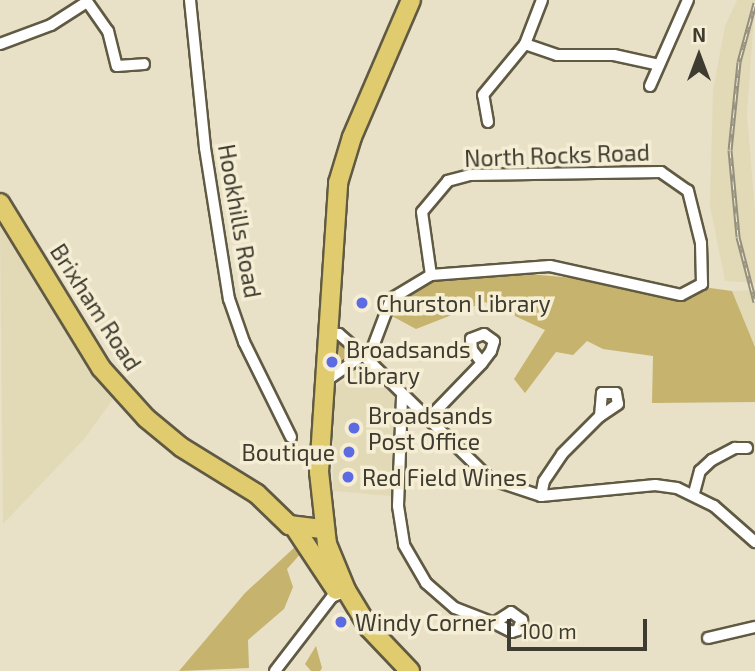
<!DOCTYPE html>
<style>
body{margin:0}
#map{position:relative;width:755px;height:671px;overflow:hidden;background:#e8e1c7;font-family:"Exo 2",sans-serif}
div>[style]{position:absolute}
.built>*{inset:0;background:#e2d9b7}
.green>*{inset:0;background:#c6b36d}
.roads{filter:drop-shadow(2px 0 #605a43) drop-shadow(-2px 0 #605a43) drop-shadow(0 2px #605a43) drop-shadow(0 -2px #605a43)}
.street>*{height:10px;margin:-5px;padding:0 5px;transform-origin:5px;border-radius:5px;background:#fff}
.primary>*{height:18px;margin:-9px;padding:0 9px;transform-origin:9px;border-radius:9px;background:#e0cc6e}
.rail>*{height:5px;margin-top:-2.5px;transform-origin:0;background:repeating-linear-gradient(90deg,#f5eed4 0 8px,#95907e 0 16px);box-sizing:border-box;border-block:2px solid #95907e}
.dots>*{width:19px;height:19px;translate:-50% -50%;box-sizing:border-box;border:4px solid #f5eed4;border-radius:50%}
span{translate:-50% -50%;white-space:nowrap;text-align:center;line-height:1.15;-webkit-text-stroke:7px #f5eed4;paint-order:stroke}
.street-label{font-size:23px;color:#3e3b31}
.poi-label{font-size:23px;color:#3e3b31}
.left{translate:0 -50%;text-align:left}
.right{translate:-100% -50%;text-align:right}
.north{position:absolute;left:664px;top:21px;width:70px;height:70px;-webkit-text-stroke:5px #f5eed4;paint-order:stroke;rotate:0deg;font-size:19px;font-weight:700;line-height:28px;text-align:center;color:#3e3b31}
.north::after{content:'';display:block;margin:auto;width:24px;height:32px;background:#3e3b31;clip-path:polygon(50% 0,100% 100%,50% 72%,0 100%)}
.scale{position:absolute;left:507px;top:619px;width:140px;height:32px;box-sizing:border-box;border:4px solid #3e3b31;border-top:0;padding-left:9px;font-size:21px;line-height:24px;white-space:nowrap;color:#3e3b31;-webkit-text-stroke:5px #f5eed4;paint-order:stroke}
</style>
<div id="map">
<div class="built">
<div style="clip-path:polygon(737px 0,755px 0,747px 115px,755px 211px,755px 283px,725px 281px,710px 206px,713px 90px,725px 26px)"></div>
<div style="clip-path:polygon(0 227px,114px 398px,85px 438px,3px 524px)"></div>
<div style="clip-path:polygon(755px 290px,755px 347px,732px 291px)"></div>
<div style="clip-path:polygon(362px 365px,394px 396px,391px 496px,333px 491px,334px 389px)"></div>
</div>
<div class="green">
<div style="clip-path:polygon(517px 273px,585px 279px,682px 301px,710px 288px,732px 291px,755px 347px,755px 402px,652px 403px,653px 356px,603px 349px,587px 341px,573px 355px,556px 352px,525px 393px,514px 379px,545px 330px,485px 302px,416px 329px,390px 315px,401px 299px,439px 279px)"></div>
<div style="clip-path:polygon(340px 341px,352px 353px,334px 369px,335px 342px)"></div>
<div style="clip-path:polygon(296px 546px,302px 552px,287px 569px,293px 587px,284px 609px,248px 640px,249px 668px,179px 671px,245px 593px)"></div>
<div style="clip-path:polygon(316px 646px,322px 668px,320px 671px,311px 671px,305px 664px)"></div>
</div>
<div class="roads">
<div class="street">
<div style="left:86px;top:0;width:38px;rotate:55deg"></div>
<div style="left:108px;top:31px;width:36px;rotate:76deg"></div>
<div style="left:117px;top:66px;width:27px;rotate:-4deg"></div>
<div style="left:190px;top:0;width:149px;rotate:84.2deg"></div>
<div style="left:205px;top:148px;width:153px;rotate:81deg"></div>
<div style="left:229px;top:299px;width:46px;rotate:70.8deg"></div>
<div style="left:244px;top:342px;width:106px;rotate:63.7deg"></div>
<div style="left:0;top:44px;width:54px;rotate:-20.4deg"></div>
<div style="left:51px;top:25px;width:43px;rotate:-32.6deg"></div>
<div style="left:525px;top:44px;width:34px;rotate:19deg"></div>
<div style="left:557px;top:55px;width:57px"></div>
<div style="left:614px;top:55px;width:46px;rotate:12.5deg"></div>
<div style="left:650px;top:86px;width:94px;rotate:-66.2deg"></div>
<div style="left:488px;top:122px;width:27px;rotate:-100deg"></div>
<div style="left:483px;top:95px;width:66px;rotate:-50.5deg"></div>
<div style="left:525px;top:44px;width:47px;rotate:-68.9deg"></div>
<div style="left:325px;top:333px;width:14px;rotate:4deg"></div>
<div style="left:339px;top:334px;width:32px;rotate:41deg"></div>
<div style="left:368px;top:360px;width:65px;rotate:-69.3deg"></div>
<div style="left:391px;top:299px;width:47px;rotate:-31deg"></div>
<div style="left:431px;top:275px;width:119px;rotate:-4.3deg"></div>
<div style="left:550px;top:266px;width:134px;rotate:12.5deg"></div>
<div style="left:681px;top:295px;width:24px;rotate:-28deg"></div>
<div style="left:702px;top:284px;width:41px;rotate:-91.4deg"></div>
<div style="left:701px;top:243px;width:54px;rotate:-104deg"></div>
<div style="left:688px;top:191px;width:33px;rotate:-145deg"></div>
<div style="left:661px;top:172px;width:191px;rotate:179.1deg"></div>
<div style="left:470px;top:175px;width:23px;rotate:165deg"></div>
<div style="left:448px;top:181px;width:40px;rotate:130deg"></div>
<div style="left:422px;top:212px;width:64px;rotate:81.9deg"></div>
<div style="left:323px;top:383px;width:49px;rotate:-35deg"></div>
<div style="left:363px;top:355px;width:177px;rotate:44.3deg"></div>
<div style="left:490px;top:479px;width:54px;rotate:18.4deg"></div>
<div style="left:541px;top:496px;width:115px;rotate:-5.5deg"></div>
<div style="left:655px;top:485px;width:22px;rotate:8deg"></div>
<div style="left:677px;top:488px;width:41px;rotate:25.9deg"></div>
<div style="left:714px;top:506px;width:55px;rotate:41.3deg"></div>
<div style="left:402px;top:397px;width:109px;rotate:92.1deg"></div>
<div style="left:398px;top:506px;width:39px;rotate:81deg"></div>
<div style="left:404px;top:545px;width:44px;rotate:59.9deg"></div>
<div style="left:426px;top:583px;width:38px;rotate:41deg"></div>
<div style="left:455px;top:608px;width:42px;rotate:21deg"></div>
<div style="left:494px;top:623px;width:20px;rotate:-33deg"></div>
<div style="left:511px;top:612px;width:14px;rotate:36deg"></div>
<div style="left:522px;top:620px;width:11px;rotate:112deg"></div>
<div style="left:518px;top:630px;width:6px;rotate:162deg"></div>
<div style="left:512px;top:632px;width:20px;rotate:-153deg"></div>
<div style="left:427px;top:420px;width:79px;rotate:-46deg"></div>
<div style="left:482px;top:363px;width:15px;rotate:-53deg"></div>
<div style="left:491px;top:351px;width:10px;rotate:-73deg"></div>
<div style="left:494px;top:341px;width:12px;rotate:-145deg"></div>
<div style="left:484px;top:334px;width:14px;rotate:159deg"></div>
<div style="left:471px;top:339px;width:11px;rotate:85deg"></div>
<div style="left:472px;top:350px;width:16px;rotate:52deg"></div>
<div style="left:694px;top:493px;width:23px;rotate:-75deg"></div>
<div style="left:700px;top:471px;width:16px;rotate:-43deg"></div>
<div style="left:712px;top:460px;width:26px;rotate:-28deg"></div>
<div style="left:735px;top:448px;width:12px"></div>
<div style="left:541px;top:496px;width:15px;rotate:-79deg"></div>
<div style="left:544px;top:481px;width:32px;rotate:-56deg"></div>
<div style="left:562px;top:454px;width:54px;rotate:-45deg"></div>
<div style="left:600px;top:416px;width:23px;rotate:-85deg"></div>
<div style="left:602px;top:393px;width:14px"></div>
<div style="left:616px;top:393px;width:11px;rotate:80deg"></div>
<div style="left:618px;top:404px;width:22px;rotate:146deg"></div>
<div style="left:708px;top:638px;width:48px;rotate:-13.2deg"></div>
<div style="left:275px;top:671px;width:93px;rotate:-52.4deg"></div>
<div style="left:332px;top:597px;width:12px;rotate:-24deg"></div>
</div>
<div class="primary">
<div style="left:0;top:203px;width:193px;rotate:58.5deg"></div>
<div style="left:101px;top:368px;width:67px;rotate:48deg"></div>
<div style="left:146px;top:418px;width:45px;rotate:39.6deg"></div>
<div style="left:181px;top:447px;width:89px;rotate:31.7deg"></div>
<div style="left:257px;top:494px;width:45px;rotate:44.1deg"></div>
<div style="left:289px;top:525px;width:35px;rotate:7deg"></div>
<div style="left:295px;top:528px;width:74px;rotate:56.5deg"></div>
<div style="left:410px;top:671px;width:59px;rotate:-133.6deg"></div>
<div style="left:369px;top:628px;width:44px;rotate:-121.2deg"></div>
<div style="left:346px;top:590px;width:50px;rotate:-112.4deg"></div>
<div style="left:327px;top:544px;width:72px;rotate:-96.3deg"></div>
<div style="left:319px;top:472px;width:290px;rotate:-86.2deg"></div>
<div style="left:338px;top:183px;width:48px;rotate:-73.1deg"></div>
<div style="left:352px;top:137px;width:149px;rotate:-66.7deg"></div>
</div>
</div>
<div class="rail">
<div style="left:755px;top:3px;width:61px;rotate:105.2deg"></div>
<div style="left:739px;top:62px;width:88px;rotate:95.8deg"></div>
<div style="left:730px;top:150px;width:87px;rotate:84.7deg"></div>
<div style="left:738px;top:237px;width:67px;rotate:75.3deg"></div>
</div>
<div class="dots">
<div style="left:362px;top:303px;background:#5d6be3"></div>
<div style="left:332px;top:362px;background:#5d6be3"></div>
<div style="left:354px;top:428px;background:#5d6be3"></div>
<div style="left:349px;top:452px;background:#5d6be3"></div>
<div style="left:348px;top:477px;background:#5d6be3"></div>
<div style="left:341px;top:622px;background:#5d6be3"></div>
</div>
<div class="street-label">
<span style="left:557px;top:155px;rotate:-2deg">North Rocks Road</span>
<span style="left:240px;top:221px;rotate:80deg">Hookhills Road</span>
<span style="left:96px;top:307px;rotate:57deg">Brixham Road</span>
</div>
<div class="poi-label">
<span class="left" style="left:376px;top:303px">Churston Library</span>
<span class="left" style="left:346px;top:362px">Broadsands<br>Library</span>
<span class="left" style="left:368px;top:428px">Broadsands<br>Post Office</span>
<span class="right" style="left:335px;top:452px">Boutique</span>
<span class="left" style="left:362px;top:477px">Red Field Wines</span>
<span class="left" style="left:355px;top:622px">Windy Corner</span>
</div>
<div class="north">N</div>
<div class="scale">100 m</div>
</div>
